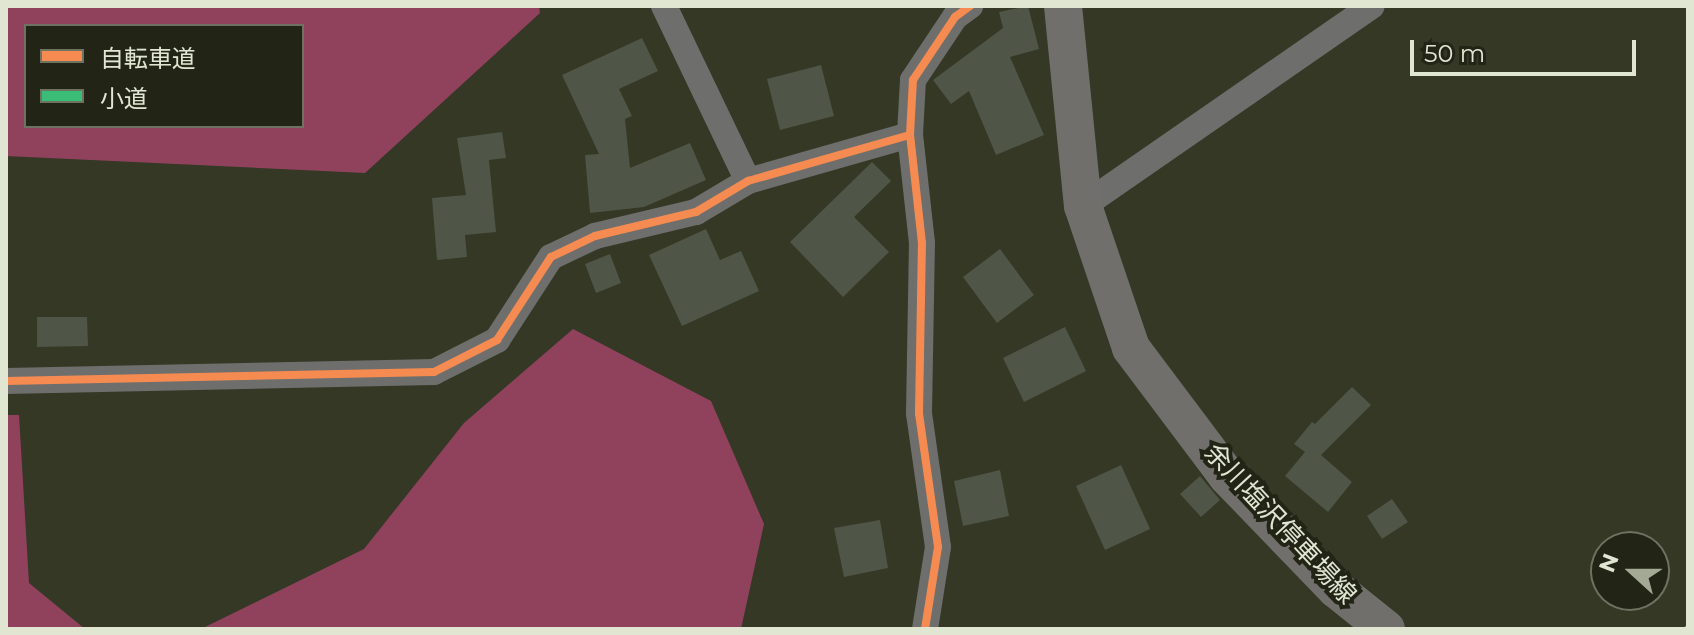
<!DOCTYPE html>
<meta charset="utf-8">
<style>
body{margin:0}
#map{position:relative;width:1694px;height:635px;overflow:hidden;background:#343825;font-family:Montserrat,"Noto Sans JP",sans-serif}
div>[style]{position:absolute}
.green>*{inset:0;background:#90425d}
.building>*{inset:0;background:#4f5547}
.minor>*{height:26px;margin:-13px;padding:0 13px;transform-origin:13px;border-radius:13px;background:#6e6e6c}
.secondary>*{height:38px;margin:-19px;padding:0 19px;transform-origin:19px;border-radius:19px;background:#706f6c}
.quiet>*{height:6px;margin-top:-3px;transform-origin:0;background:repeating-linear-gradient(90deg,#3abd76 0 12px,transparent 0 18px)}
.cycleway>*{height:8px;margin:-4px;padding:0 4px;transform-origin:4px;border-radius:4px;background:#f68b52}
span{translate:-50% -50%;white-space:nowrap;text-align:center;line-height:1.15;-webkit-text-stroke:8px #222516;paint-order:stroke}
.street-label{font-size:26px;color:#e1e6d2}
.frame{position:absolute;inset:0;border:8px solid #e1e6d2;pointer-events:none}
.legend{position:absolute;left:24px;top:24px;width:280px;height:104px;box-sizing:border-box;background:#222516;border:2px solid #6e7261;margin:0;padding:10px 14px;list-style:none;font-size:24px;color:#e1e6d2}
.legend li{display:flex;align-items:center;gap:16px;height:40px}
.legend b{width:40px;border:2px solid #6e7261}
.north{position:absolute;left:1590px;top:531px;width:80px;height:80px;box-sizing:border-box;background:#222516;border:2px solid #6e7261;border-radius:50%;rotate:291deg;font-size:22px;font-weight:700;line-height:32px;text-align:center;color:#e1e6d2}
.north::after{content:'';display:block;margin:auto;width:28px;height:36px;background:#a4a995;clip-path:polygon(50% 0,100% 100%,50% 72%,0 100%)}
.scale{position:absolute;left:1410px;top:40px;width:226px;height:36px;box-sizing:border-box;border:4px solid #e1e6d2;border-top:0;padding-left:10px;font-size:24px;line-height:28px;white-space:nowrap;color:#e1e6d2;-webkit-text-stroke:6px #222516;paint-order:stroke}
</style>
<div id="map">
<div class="green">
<div style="clip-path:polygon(evenodd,6px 6px,539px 6px,540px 13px,365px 173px,6px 156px,6px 6px,26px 26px,302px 26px,302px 126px,26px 126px,26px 26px)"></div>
<div style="clip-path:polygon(573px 329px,711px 401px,764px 524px,741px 629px,201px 629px,364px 549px,464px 423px)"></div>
<div style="clip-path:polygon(6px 415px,19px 415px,29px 583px,85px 629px,6px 629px)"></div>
</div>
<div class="building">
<div style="clip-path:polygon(1028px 6px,1039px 49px,1010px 57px,1044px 135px,996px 155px,969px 91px,951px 104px,933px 80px,1003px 28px,999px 12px)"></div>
<div style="clip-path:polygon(642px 38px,658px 71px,619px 89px,632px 116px,625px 119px,630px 168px,690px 143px,706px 180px,644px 207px,590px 213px,585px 155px,599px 154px,562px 75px)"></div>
<div style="clip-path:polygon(821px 65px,834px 116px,780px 130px,767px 79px)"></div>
<div style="clip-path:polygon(502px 132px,506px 158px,489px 160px,496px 232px,465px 235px,467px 257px,437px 260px,432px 198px,466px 195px,457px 138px)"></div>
<div style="clip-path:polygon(872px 162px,891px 181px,854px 217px,889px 252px,843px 297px,790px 242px)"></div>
<div style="clip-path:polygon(706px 229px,720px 260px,741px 251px,759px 291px,682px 326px,649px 255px)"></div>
<div style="clip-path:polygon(1000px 249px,1034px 295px,997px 323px,963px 277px)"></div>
<div style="clip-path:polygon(610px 254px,621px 283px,596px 293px,585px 264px)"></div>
<div style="clip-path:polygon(37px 317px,87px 317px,88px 346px,37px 347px)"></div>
<div style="clip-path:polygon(1065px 327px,1086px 371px,1024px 402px,1003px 358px)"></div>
<div style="clip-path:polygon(1352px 387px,1371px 405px,1321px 455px,1352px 482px,1328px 512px,1285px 476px,1305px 452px,1294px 444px,1312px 422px,1315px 424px)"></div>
<div style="clip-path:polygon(1121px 465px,1150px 529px,1105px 550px,1076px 486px)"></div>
<div style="clip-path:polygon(1000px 470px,1009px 516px,963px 526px,954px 481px)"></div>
<div style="clip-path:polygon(1200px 476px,1220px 500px,1201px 517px,1180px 494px)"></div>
<div style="clip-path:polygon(1392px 499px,1408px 522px,1382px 539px,1367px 516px)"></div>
<div style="clip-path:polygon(880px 520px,888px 568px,844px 577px,834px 528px)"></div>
</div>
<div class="minor">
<div style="left:664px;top:6px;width:194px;rotate:64.4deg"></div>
<div style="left:1083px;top:206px;width:351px;rotate:-34.7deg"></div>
<div style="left:6px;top:381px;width:428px;rotate:-1.2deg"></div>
<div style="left:434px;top:372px;width:71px;rotate:-26.9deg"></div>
<div style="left:497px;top:340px;width:99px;rotate:-57deg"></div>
<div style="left:551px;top:257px;width:49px;rotate:-25.5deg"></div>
<div style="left:595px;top:236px;width:104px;rotate:-13.4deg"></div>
<div style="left:696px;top:212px;width:61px;rotate:-30.8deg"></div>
<div style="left:748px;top:181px;width:168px;rotate:-15.9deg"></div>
<div style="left:925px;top:629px;width:83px;rotate:-81deg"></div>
<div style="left:938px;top:547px;width:135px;rotate:-98.1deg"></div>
<div style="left:919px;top:413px;width:170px;rotate:-89deg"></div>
<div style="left:922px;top:243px;width:109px;rotate:-96.3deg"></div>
<div style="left:910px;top:135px;width:55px;rotate:-86.9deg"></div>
<div style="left:913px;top:80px;width:76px;rotate:-56.3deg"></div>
<div style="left:955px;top:17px;width:19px;rotate:-36deg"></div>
</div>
<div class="secondary">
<div style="left:1063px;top:6px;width:201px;rotate:84.3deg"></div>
<div style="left:1083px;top:206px;width:150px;rotate:71.3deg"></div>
<div style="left:1131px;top:348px;width:160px;rotate:53.1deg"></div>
<div style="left:1227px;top:476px;width:157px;rotate:46deg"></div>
<div style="left:1336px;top:589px;width:64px;rotate:38.7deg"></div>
</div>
<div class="quiet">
<div style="left:1687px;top:629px;width:2px;rotate:-63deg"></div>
</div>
<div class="cycleway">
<div style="left:6px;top:381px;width:428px;rotate:-1.2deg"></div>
<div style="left:434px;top:372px;width:71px;rotate:-26.9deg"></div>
<div style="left:497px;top:340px;width:99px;rotate:-57deg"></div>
<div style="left:551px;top:257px;width:49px;rotate:-25.5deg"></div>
<div style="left:595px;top:236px;width:104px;rotate:-13.4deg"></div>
<div style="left:696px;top:212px;width:61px;rotate:-30.8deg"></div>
<div style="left:748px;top:181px;width:168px;rotate:-15.9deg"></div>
<div style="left:925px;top:629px;width:83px;rotate:-81deg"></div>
<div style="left:938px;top:547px;width:135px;rotate:-98.1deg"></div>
<div style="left:919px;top:413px;width:170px;rotate:-89deg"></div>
<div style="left:922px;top:243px;width:109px;rotate:-96.3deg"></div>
<div style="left:910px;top:135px;width:55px;rotate:-86.9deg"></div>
<div style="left:913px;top:80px;width:76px;rotate:-56.3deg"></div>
<div style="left:955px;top:17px;width:19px;rotate:-36deg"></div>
</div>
<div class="street-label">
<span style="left:1280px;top:524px;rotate:47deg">余川塩沢停車場線</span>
</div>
<div class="frame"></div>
<ul class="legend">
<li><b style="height:10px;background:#f68b52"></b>自転車道</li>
<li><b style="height:10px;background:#3abd76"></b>小道</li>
</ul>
<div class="north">N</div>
<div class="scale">50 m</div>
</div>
